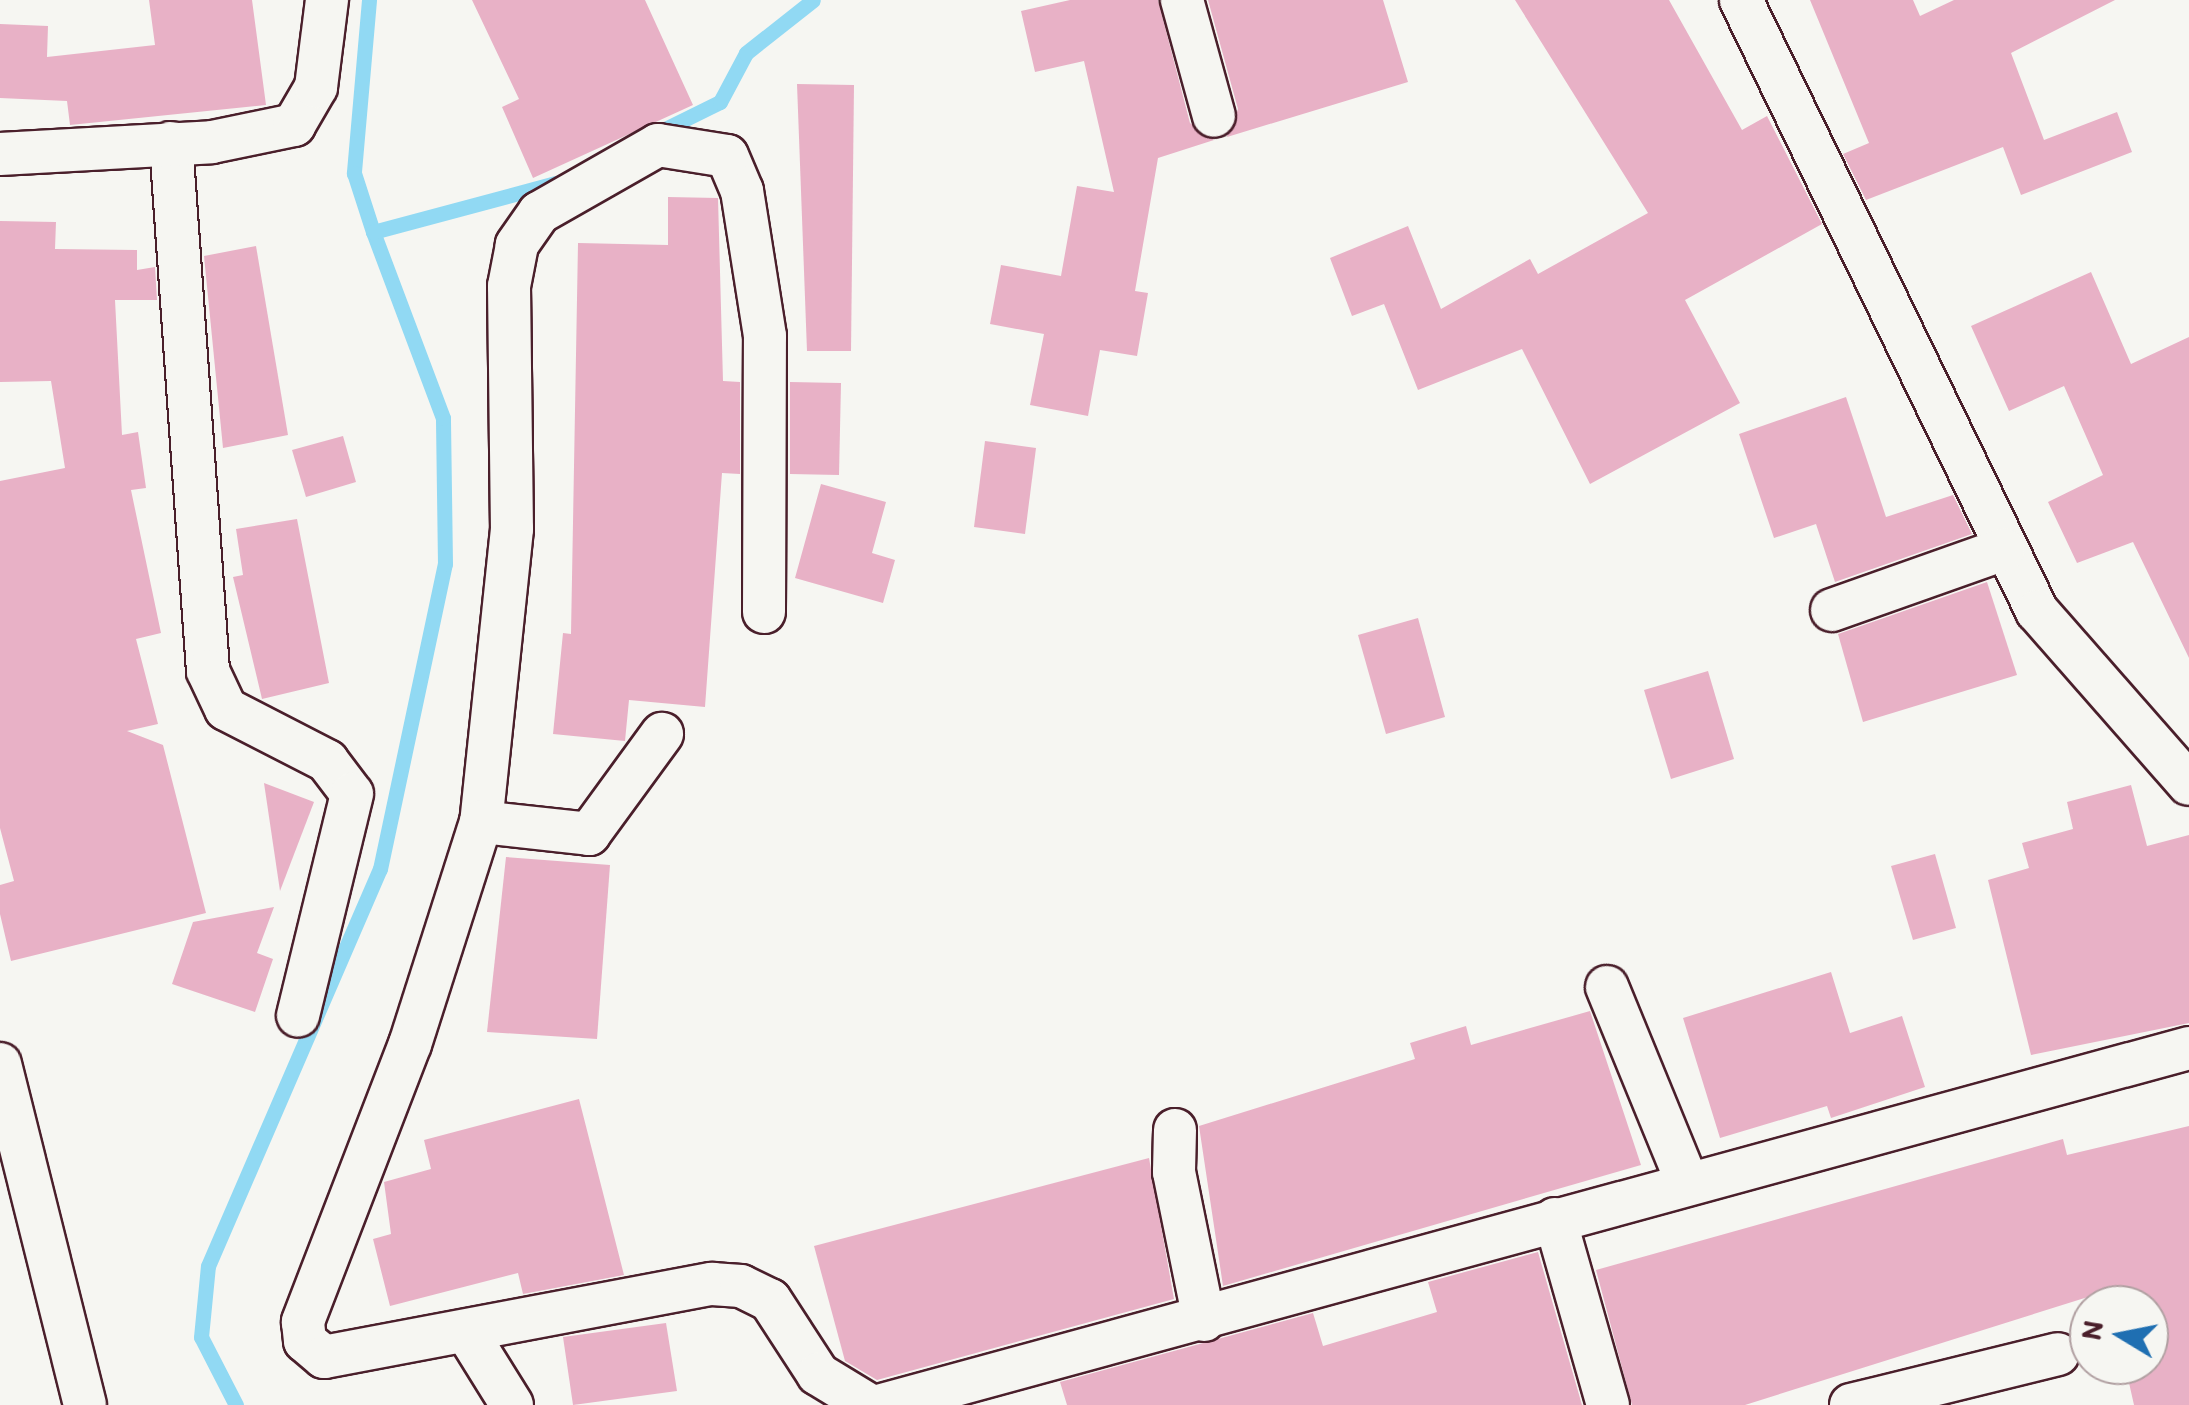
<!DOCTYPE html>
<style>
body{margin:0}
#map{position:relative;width:2189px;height:1405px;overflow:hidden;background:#f6f6f2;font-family:Itim,sans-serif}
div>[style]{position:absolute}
.stream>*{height:15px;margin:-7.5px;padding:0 7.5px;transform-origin:7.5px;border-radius:7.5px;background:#91d9f3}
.building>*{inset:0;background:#e8b1c6}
.roads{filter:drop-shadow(2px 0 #4a1f2b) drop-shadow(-2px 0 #4a1f2b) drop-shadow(0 2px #4a1f2b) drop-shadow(0 -2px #4a1f2b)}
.minor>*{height:42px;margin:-21px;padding:0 21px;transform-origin:21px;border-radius:21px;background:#f6f6f2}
span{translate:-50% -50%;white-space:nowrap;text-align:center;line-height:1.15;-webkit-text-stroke:10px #f6f6f2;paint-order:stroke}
.north{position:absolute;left:2069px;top:1285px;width:100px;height:100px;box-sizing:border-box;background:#f6f6f2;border:2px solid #b1a0a2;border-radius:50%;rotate:280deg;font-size:28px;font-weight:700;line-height:40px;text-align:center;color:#4a1f2b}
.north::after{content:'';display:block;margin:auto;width:35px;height:45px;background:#1f6fb2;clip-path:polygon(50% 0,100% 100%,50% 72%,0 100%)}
</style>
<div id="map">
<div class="stream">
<div style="left:369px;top:0;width:174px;rotate:95deg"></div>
<div style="left:354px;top:173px;width:62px;rotate:72.1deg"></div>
<div style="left:657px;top:133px;width:70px;rotate:-26.2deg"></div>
<div style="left:720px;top:102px;width:55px;rotate:-62deg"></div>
<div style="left:746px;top:53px;width:85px;rotate:-38.3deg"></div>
<div style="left:236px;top:1405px;width:76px;rotate:-117.2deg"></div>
<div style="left:201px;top:1337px;width:71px;rotate:-84.4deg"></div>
<div style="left:208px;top:1266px;width:433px;rotate:-66.6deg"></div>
<div style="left:380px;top:869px;width:312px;rotate:-78deg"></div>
<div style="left:445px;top:564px;width:146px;rotate:-90.8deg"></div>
<div style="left:443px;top:418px;width:199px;rotate:-110.6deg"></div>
<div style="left:373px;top:232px;width:189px;rotate:-15deg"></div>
</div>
<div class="building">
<div style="clip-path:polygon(149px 0,252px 0,266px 105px,70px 125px,67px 101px,0 98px,0 24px,48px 26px,47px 57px,155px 45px)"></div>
<div style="clip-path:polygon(472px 0,645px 0,693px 105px,533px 178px,502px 107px,519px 99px)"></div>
<div style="clip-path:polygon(1070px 0,1158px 0,1190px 123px,1214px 140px,1158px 158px,1135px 291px,1148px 293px,1137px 356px,1100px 350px,1088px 416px,1030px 405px,1044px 334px,990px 324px,1001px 265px,1061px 276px,1077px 186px,1114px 192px,1084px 61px,1035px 72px,1021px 11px)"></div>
<div style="clip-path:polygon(1208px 0,1383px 0,1408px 82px,1227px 137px,1238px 109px)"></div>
<div style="clip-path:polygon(1515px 0,1669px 0,1742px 130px,1767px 116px,1822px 224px,1685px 300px,1740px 403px,1590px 484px,1522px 349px,1418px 390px,1384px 304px,1352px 316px,1330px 258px,1408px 226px,1441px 309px,1530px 259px,1538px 274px,1648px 213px)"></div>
<div style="clip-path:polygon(1810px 0,1913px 0,1920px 16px,1954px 0,2115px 0,2011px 53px,2044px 140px,2117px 112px,2132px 152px,2021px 195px,2003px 147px,1866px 200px,1843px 154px,1869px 143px)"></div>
<div style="clip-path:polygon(797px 84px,854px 85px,851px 351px,807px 351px)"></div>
<div style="clip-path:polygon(668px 197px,718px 198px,723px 381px,740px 382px,740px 474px,722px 473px,705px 707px,629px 700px,625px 741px,553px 734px,563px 633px,571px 634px,578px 243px,668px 245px)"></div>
<div style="clip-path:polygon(0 221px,56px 222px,55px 249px,137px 250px,137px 270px,155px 267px,157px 300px,115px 300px,122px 435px,138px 432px,146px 488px,131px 490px,161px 633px,136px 639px,158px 724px,127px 731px,163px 745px,206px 913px,11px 961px,0 914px,0 885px,14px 881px,0 828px,0 481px,65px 468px,51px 381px,0 382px)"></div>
<div style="clip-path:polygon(256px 246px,288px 435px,223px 448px,204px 256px)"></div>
<div style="clip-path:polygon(2091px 272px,2131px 364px,2189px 337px,2189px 658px,2133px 542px,2077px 563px,2048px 502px,2103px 475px,2064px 386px,2009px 411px,1971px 326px)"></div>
<div style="clip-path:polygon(790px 382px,841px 383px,839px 475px,790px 474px)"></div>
<div style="clip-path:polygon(1846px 397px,1886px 517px,1953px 495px,1972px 534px,1835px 582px,1816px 524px,1774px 538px,1739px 434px)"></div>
<div style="clip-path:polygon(343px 436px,356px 482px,306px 497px,292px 450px)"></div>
<div style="clip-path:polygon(985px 441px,1036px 448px,1025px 534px,974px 527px)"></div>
<div style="clip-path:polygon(821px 484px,886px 502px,872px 553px,895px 560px,883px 603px,795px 578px)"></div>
<div style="clip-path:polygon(297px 519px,329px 683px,262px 699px,233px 577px,243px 575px,236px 529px)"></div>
<div style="clip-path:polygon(1987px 582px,2017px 675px,1863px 722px,1838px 634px)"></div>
<div style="clip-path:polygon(1418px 618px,1445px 717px,1386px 734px,1358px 635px)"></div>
<div style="clip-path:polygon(1708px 671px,1734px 759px,1671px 779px,1644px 690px)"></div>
<div style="clip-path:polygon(264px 783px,314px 802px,280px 891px)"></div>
<div style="clip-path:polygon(2131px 785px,2147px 846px,2189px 835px,2189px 1023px,2031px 1055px,1988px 880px,2029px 868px,2022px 843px,2073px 829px,2067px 802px)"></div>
<div style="clip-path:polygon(1935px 854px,1956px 928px,1913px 940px,1891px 866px)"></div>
<div style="clip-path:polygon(506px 857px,610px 865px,597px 1039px,487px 1032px)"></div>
<div style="clip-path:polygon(274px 907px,257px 953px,273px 959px,255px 1012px,172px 984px,193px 922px)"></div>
<div style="clip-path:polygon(1831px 972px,1850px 1033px,1902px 1016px,1925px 1087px,1831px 1118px,1827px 1106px,1720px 1138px,1683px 1018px)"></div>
<div style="clip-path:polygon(1590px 1011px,1641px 1165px,1223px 1286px,1199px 1126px,1415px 1059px,1410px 1043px,1466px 1026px,1471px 1045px)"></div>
<div style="clip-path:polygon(579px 1099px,624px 1275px,523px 1294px,518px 1273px,390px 1306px,373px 1239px,391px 1234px,384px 1182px,431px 1169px,424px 1140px)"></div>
<div style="clip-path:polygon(2189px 1126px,2189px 1405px,2134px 1405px,2125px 1365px,2149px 1365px,2149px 1305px,2111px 1305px,2107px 1291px,1745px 1405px,1632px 1405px,1596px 1270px,2063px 1139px,2067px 1155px)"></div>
<div style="clip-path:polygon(1149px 1158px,1174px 1299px,877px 1380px,845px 1361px,814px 1246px)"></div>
<div style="clip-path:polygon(1538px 1252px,1582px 1405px,1067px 1405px,1060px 1382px,1313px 1313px,1323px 1346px,1437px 1312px,1428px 1282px)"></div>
<div style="clip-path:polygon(666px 1323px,677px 1391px,573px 1405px,563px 1337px)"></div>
</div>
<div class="roads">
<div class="minor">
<div style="left:1182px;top:0;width:120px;rotate:74.6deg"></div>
<div style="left:1741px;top:0;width:679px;rotate:64.15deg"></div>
<div style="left:2037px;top:611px;width:230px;rotate:48.7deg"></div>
<div style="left:171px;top:143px;width:529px;rotate:85.99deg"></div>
<div style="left:208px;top:671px;width:42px;rotate:64.7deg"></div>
<div style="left:226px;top:709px;width:114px;rotate:27.2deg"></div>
<div style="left:327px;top:761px;width:41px;rotate:52.9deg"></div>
<div style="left:352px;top:794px;width:228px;rotate:103.7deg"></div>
<div style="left:0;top:154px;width:212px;rotate:-3.2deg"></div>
<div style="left:212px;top:142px;width:84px;rotate:-11.7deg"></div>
<div style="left:294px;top:125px;width:44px;rotate:-59.9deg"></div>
<div style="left:316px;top:87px;width:88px;rotate:-82.8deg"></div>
<div style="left:1832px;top:610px;width:182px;rotate:-19.5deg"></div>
<div style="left:764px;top:612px;width:276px;rotate:-89.8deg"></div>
<div style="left:765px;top:336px;width:147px;rotate:-99deg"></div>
<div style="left:742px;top:191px;width:38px;rotate:-113deg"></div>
<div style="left:727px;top:156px;width:70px;rotate:-170.9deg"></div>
<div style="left:658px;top:145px;width:137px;rotate:150.3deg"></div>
<div style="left:539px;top:213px;width:39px;rotate:125deg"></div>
<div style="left:517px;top:245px;width:42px;rotate:101deg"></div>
<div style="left:509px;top:286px;width:243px;rotate:89.3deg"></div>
<div style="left:512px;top:529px;width:295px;rotate:96deg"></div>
<div style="left:481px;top:822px;width:233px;rotate:107.7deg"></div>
<div style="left:410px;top:1044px;width:298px;rotate:111.1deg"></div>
<div style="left:303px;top:1322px;width:19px;rotate:84deg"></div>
<div style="left:305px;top:1341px;width:25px;rotate:40deg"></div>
<div style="left:324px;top:1357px;width:395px;rotate:-10.7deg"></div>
<div style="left:712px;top:1284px;width:29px;rotate:4deg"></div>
<div style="left:741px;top:1286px;width:32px;rotate:26deg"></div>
<div style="left:770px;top:1300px;width:88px;rotate:57deg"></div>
<div style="left:818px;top:1374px;width:60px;rotate:31.3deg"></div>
<div style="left:481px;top:822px;width:109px;rotate:6.3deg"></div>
<div style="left:589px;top:834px;width:124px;rotate:-53.9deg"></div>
<div style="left:1607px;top:987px;width:211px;rotate:67.7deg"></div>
<div style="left:0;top:1064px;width:351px;rotate:76deg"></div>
<div style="left:1175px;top:1130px;width:42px;rotate:91.4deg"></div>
<div style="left:1174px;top:1172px;width:151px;rotate:78.5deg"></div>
<div style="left:1555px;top:1219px;width:193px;rotate:74.1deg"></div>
<div style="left:466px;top:1331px;width:87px;rotate:58.1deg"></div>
<div style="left:882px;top:1405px;width:1355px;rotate:-15.28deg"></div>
<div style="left:1851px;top:1405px;width:213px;rotate:-13.8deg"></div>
</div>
</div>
<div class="north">N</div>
</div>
